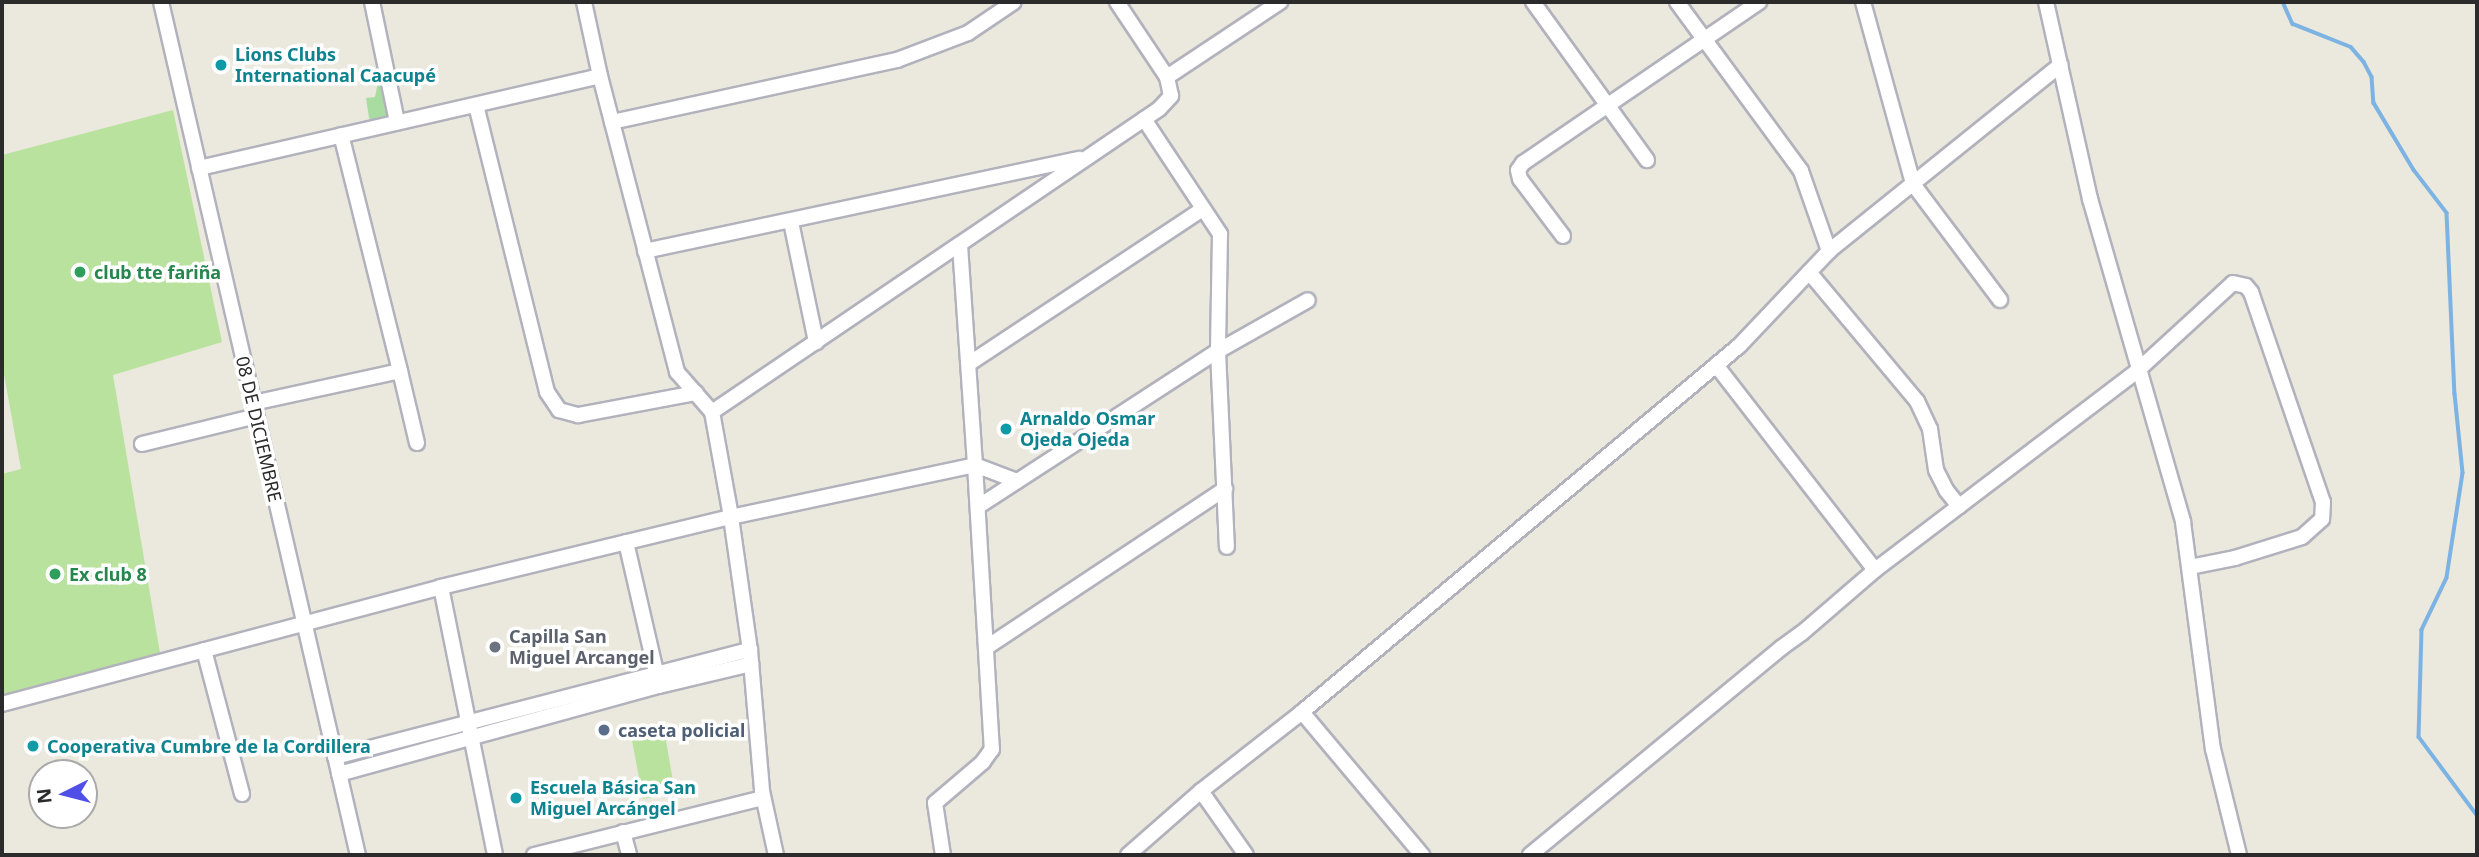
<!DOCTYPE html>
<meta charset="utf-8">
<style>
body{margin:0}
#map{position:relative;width:2479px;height:857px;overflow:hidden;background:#ebe8de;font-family:"Noto Sans",sans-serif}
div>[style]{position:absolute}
.green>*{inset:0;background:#a9dca1}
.pitch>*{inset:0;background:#b8e29d}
.stream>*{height:3.5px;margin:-1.75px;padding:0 1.75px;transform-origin:1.75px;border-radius:1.75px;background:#7cb3e3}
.roads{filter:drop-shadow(2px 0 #b2b2bd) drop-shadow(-2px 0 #b2b2bd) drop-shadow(0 2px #b2b2bd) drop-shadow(0 -2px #b2b2bd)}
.minor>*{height:14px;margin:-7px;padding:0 7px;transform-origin:7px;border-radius:7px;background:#fff}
.dots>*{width:19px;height:19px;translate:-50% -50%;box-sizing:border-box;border:4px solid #fff;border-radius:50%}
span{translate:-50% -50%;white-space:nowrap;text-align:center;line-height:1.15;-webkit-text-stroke:7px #fff;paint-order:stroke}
.culture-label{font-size:18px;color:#0d838f;font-weight:700}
.left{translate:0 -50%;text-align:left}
.leisure-label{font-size:18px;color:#27864d;font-weight:700}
.street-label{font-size:18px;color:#2b2b2b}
.worship-label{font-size:18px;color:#5b616d;font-weight:700}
.service-label{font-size:18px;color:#4e5e75;font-weight:700}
.frame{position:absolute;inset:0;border:4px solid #2b2b2b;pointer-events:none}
.north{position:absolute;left:28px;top:759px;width:70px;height:70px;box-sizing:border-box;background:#fff;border:2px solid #aaa;border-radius:50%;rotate:264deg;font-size:19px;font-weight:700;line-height:28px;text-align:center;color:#2b2b2b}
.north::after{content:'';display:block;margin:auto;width:24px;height:32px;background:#504fe8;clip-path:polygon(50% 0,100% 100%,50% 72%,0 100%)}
</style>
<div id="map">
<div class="green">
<div style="clip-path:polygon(378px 82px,384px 82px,390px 117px,375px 123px,369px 118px,366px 98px,375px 97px)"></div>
</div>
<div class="pitch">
<div style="clip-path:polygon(173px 110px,222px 342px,113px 375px,160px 653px,2px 695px,2px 474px,21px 469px,2px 363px,2px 155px)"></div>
<div style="clip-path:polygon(664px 729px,675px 793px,643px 799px,631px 735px)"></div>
</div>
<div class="stream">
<div style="left:2283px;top:2px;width:24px;rotate:66deg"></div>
<div style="left:2293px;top:24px;width:62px;rotate:21.6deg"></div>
<div style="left:2351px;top:47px;width:20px;rotate:49deg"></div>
<div style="left:2364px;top:62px;width:17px;rotate:62deg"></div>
<div style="left:2372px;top:77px;width:26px;rotate:86deg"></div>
<div style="left:2374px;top:103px;width:78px;rotate:59.2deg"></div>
<div style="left:2414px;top:170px;width:54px;rotate:52.5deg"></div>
<div style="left:2447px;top:213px;width:181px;rotate:87.5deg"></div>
<div style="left:2455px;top:394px;width:79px;rotate:84.2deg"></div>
<div style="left:2463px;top:473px;width:106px;rotate:98.7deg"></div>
<div style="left:2447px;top:578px;width:58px;rotate:115.7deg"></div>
<div style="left:2422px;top:630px;width:107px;rotate:91.6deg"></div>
<div style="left:2419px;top:737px;width:97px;rotate:53.4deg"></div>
</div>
<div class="roads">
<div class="minor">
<div style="left:161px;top:2px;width:875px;rotate:77deg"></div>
<div style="left:372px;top:2px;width:123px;rotate:78.2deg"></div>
<div style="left:584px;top:2px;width:76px;rotate:77.8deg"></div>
<div style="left:600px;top:76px;width:306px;rotate:75.4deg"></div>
<div style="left:677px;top:372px;width:53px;rotate:48.8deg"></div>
<div style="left:712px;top:412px;width:107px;rotate:79.7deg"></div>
<div style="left:731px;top:517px;width:134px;rotate:81.9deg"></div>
<div style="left:750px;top:650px;width:142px;rotate:85.1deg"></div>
<div style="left:762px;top:791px;width:66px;rotate:77.7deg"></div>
<div style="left:1533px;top:2px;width:195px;rotate:54.2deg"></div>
<div style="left:1677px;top:2px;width:210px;rotate:53.7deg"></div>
<div style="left:1801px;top:171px;width:85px;rotate:70.7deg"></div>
<div style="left:1863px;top:2px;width:189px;rotate:74.6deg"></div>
<div style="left:1913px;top:184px;width:145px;rotate:53.1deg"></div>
<div style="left:2046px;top:2px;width:202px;rotate:77.4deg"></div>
<div style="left:2090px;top:199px;width:336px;rotate:73.9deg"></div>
<div style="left:2183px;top:522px;width:229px;rotate:82.5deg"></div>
<div style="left:2213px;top:749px;width:109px;rotate:76.2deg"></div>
<div style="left:1167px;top:77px;width:136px;rotate:-33.6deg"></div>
<div style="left:476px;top:105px;width:296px;rotate:76.1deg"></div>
<div style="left:547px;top:392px;width:22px;rotate:56deg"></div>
<div style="left:559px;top:410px;width:20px;rotate:15deg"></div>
<div style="left:578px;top:415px;width:120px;rotate:-10.6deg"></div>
<div style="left:1144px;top:119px;width:138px;rotate:56.5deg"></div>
<div style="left:1220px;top:234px;width:117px;rotate:91deg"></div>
<div style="left:1218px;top:351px;width:196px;rotate:87.4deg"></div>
<div style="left:612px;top:122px;width:292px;rotate:-12.3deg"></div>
<div style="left:897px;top:60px;width:76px;rotate:-20.8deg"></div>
<div style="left:968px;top:33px;width:55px;rotate:-34deg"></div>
<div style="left:199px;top:168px;width:411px;rotate:-12.9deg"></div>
<div style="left:791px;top:222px;width:123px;rotate:78.2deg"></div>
<div style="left:1563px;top:236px;width:71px;rotate:-127deg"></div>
<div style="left:1520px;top:179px;width:9px;rotate:-103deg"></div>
<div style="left:1518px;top:170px;width:9px;rotate:-54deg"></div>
<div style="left:1523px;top:163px;width:286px;rotate:-34.3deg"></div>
<div style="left:960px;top:245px;width:221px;rotate:86.1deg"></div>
<div style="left:975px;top:465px;width:45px;rotate:20.9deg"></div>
<div style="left:645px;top:251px;width:444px;rotate:-12deg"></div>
<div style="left:1809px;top:272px;width:168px;rotate:50.1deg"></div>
<div style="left:1917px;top:401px;width:31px;rotate:65deg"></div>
<div style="left:1930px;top:429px;width:41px;rotate:81.7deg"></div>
<div style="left:1936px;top:470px;width:22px;rotate:63deg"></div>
<div style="left:1946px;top:490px;width:21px;rotate:51deg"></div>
<div style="left:970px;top:363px;width:279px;rotate:-33.5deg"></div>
<div style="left:1716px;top:365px;width:259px;rotate:52.2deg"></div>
<div style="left:400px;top:371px;width:74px;rotate:76.7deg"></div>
<div style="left:253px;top:403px;width:150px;rotate:-12.3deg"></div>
<div style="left:400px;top:371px;width:243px;rotate:-104deg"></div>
<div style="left:712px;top:412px;width:540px;rotate:-34.13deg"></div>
<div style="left:1159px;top:109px;width:18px;rotate:-47deg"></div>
<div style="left:1171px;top:96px;width:19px;rotate:-102deg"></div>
<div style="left:1167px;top:77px;width:90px;rotate:-123.7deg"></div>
<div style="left:142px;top:444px;width:118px;rotate:-13.7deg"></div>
<div style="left:979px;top:506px;width:285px;rotate:-33deg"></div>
<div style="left:1218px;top:351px;width:103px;rotate:-29.5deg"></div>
<div style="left:626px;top:542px;width:143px;rotate:77deg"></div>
<div style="left:441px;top:587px;width:273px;rotate:78.6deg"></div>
<div style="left:987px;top:647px;width:286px;rotate:-33.6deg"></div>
<div style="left:204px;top:650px;width:149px;rotate:75.2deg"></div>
<div style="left:2px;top:704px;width:454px;rotate:-14.9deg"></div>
<div style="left:441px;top:587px;width:298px;rotate:-13.6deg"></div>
<div style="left:731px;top:517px;width:249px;rotate:-12deg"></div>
<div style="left:975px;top:465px;width:285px;rotate:86.6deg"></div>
<div style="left:992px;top:749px;width:16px;rotate:125deg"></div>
<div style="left:983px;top:762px;width:63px;rotate:139.5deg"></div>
<div style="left:935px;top:803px;width:53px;rotate:81.3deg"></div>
<div style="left:1302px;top:712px;width:187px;rotate:50deg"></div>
<div style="left:335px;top:757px;width:429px;rotate:-14.5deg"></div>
<div style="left:339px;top:774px;width:332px;rotate:-15.4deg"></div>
<div style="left:659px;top:686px;width:95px;rotate:-13.4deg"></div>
<div style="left:1201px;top:791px;width:78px;rotate:54.9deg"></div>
<div style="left:623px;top:832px;width:24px;rotate:75deg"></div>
<div style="left:534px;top:855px;width:236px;rotate:-14deg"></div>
<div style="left:1128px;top:855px;width:97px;rotate:-41.2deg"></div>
<div style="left:1201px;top:791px;width:128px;rotate:-38deg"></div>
<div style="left:1302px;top:712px;width:570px;rotate:-39.95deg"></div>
<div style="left:1739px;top:346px;width:131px;rotate:-46.5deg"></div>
<div style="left:1829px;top:251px;width:297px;rotate:-38.8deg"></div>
<div style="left:1530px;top:855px;width:325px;rotate:-39.5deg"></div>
<div style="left:1781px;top:648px;width:26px;rotate:-36deg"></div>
<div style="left:1802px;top:633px;width:96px;rotate:-40.8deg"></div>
<div style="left:1875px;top:570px;width:329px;rotate:-37.2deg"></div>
<div style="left:2137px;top:371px;width:130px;rotate:-42.5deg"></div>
<div style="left:2233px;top:283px;width:13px;rotate:13deg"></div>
<div style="left:2246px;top:286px;width:8px;rotate:50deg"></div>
<div style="left:2251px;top:292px;width:222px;rotate:71.1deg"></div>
<div style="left:2323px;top:502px;width:17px;rotate:93deg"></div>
<div style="left:2322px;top:519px;width:27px;rotate:138deg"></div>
<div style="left:2302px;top:537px;width:70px;rotate:162.6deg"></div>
<div style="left:2235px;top:558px;width:46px;rotate:168.7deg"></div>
</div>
</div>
<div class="dots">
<div style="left:221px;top:65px;background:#0f9aa8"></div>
<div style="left:80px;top:272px;background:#2e9e5b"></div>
<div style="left:1006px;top:429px;background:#0f9aa8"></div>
<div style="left:55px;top:574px;background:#2e9e5b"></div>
<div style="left:495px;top:647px;background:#6b7280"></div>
<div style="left:604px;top:730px;background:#5c6f8a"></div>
<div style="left:33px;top:746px;background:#0f9aa8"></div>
<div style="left:516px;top:798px;background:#0f9aa8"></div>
</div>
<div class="culture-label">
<span class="left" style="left:235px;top:65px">Lions Clubs<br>International Caacupé</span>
<span class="left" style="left:1020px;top:429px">Arnaldo Osmar<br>Ojeda Ojeda</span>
<span class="left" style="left:47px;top:746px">Cooperativa Cumbre de la Cordillera</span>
<span class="left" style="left:530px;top:798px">Escuela Básica San<br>Miguel Arcángel</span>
</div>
<div class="leisure-label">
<span class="left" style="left:94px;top:272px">club tte fariña</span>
<span class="left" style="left:69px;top:574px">Ex club 8</span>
</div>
<div class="street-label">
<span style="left:259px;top:429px;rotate:77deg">08 DE DICIEMBRE</span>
</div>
<div class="worship-label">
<span class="left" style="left:509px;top:647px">Capilla San<br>Miguel Arcangel</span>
</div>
<div class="service-label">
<span class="left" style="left:618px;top:730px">caseta policial</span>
</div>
<div class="frame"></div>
<div class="north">N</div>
</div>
